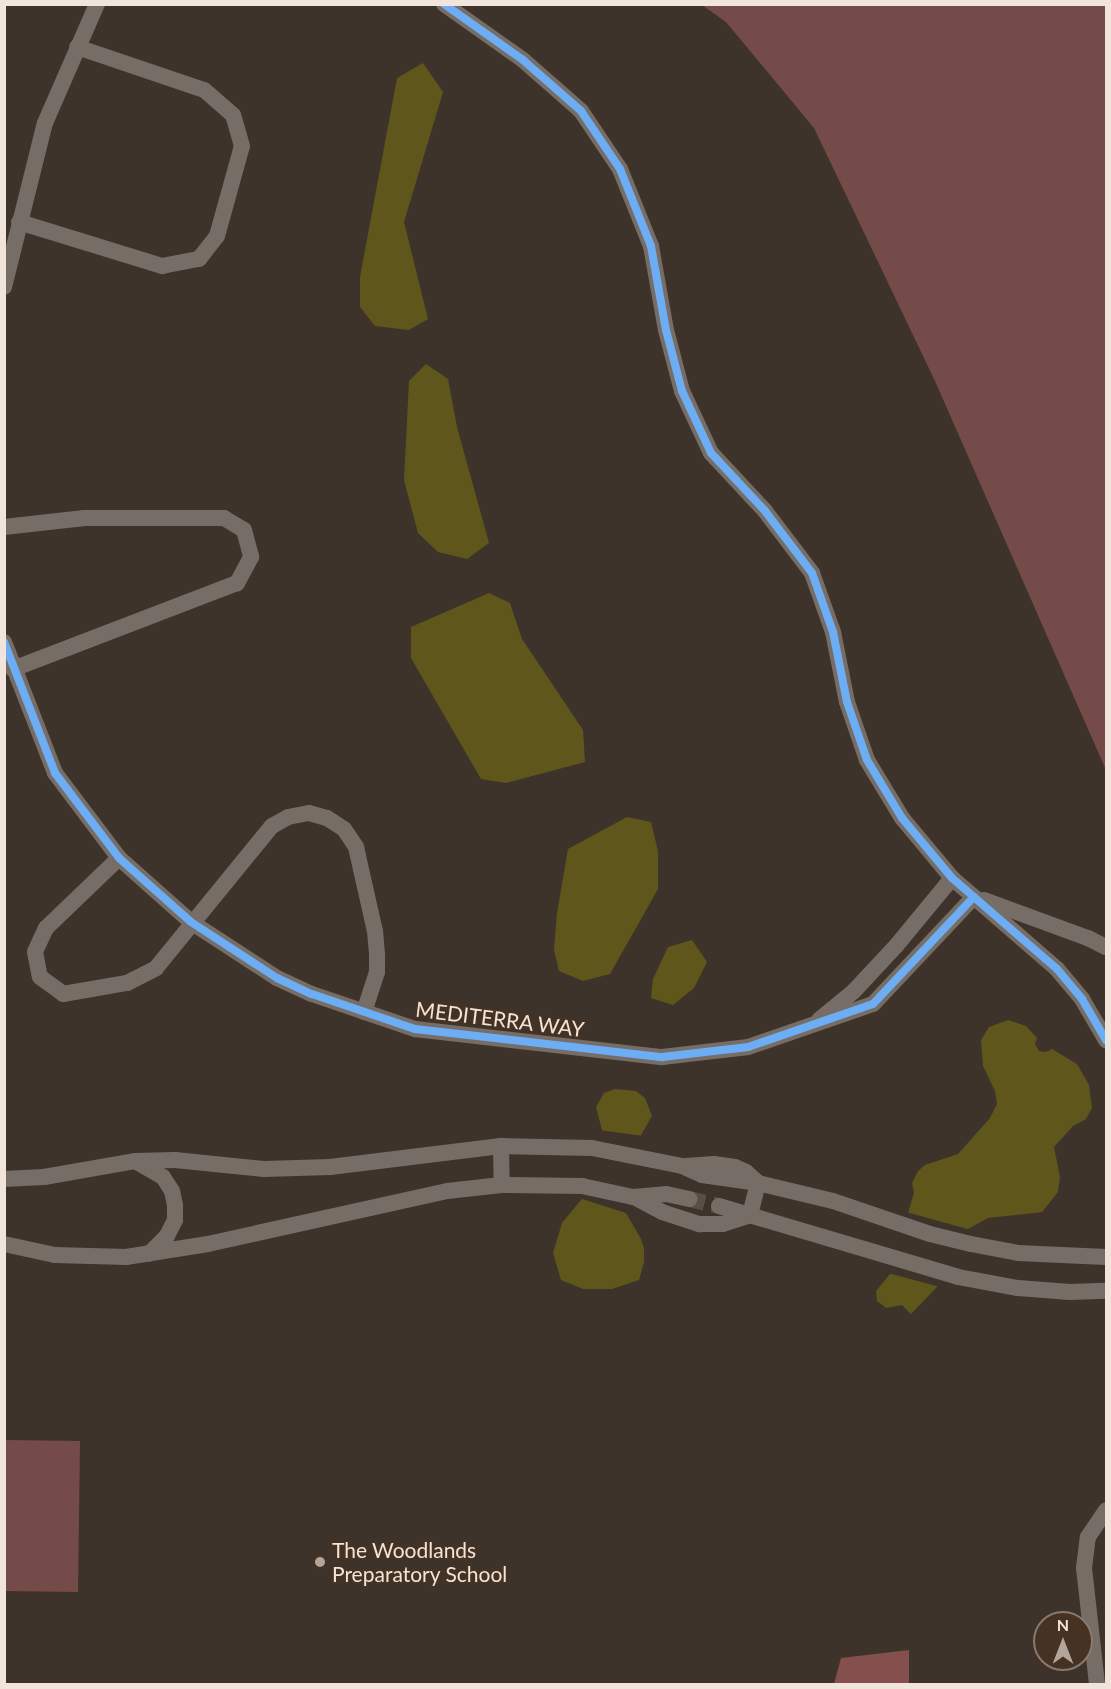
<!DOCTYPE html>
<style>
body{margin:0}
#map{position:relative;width:1111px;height:1689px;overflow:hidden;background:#3e332a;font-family:Lato,sans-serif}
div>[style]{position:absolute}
.green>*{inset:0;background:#754b4a}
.forest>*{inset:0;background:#854f4d}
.water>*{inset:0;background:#5f561c}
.pier>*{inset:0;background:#3e332a}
.minor-tunnel>*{height:16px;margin-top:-8px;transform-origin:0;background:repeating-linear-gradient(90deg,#594e44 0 16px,transparent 0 24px)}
.minor>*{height:16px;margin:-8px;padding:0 8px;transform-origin:8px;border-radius:8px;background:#766e66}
.cycleway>*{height:8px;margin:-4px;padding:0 4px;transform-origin:4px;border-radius:4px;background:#6dadf4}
.dots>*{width:16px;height:16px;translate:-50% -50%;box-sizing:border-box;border:3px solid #463222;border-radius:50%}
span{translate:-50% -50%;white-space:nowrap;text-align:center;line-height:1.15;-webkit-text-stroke:4.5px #463222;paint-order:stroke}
.street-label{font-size:21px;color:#f1e4da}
.poi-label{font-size:21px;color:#f1e4da}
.left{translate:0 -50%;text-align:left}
.frame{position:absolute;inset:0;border:6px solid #f1e4da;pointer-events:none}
.north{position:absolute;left:1033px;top:1611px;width:60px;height:60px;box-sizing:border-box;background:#463222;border:2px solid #8a796c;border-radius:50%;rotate:0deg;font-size:16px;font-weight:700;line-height:24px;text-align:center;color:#f1e4da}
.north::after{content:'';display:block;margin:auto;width:21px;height:27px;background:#b2a69c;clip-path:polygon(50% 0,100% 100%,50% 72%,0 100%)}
</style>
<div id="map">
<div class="green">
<div style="clip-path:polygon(702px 5px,1106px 5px,1106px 770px,935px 381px,814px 128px,726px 22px)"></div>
<div style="clip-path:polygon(5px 1440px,80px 1441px,78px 1592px,5px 1591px)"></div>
</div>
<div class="forest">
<div style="clip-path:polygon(909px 1650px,909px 1684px,834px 1684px,841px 1658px)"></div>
</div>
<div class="water">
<div style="clip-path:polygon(423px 63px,443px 92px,404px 222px,428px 319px,409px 330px,375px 326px,360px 307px,360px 277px,397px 78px)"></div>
<div style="clip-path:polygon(426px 364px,448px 379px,457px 427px,489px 543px,467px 559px,438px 552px,418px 533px,404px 480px,409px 381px)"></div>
<div style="clip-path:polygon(489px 593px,510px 603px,522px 639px,583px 730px,585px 762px,506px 783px,481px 779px,411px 658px,411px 627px)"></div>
<div style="clip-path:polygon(627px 817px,651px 822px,658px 851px,658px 889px,610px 974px,583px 981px,559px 971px,554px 950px,557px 913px,568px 849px)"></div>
<div style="clip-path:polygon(692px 940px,707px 962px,694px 988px,673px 1005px,651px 998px,653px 979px,668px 947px)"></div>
<div style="clip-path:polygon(1008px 1020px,1026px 1026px,1037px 1038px,1035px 1044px,1039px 1051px,1046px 1052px,1052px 1049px,1077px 1064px,1089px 1085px,1092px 1108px,1086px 1119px,1073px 1126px,1054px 1147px,1060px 1177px,1058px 1192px,1042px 1212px,988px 1218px,968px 1229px,937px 1287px,911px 1314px,902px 1305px,886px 1308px,877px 1301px,876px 1291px,890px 1274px,914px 1193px,912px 1183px,918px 1171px,925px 1165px,958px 1154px,990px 1118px,997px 1104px,995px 1091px,983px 1066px,981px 1040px,989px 1027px)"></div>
<div style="clip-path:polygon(615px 1089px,636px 1091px,645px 1098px,652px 1116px,641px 1135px,626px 1213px,641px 1239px,644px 1248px,644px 1262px,639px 1280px,612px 1289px,583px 1289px,561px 1280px,553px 1253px,562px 1223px,581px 1200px,602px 1130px,596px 1107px,604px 1093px)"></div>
</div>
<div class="pier">
<div style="clip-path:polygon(599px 1130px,644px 1136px,629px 1214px,579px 1198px)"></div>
<div style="clip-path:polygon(906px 1212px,971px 1230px,940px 1287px,888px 1273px)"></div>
</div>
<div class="minor-tunnel">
<div style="left:689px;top:1199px;width:31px;rotate:13deg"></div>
</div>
<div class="minor">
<div style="left:444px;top:4px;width:97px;rotate:35.3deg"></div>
<div style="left:523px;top:60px;width:77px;rotate:41.3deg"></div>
<div style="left:581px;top:111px;width:70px;rotate:56.1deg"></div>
<div style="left:620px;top:169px;width:83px;rotate:68.1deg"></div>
<div style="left:651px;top:246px;width:85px;rotate:79.9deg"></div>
<div style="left:666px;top:330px;width:63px;rotate:75.3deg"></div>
<div style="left:682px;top:391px;width:68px;rotate:64.9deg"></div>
<div style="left:711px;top:453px;width:79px;rotate:47deg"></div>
<div style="left:765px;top:511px;width:78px;rotate:52.8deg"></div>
<div style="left:812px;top:573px;width:63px;rotate:70.4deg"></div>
<div style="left:833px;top:632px;width:71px;rotate:78.7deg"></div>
<div style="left:847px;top:702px;width:61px;rotate:71deg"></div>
<div style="left:867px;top:760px;width:68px;rotate:58.9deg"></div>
<div style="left:902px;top:818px;width:78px;rotate:50.2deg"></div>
<div style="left:952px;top:878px;width:139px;rotate:40.9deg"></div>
<div style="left:1057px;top:969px;width:39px;rotate:50deg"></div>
<div style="left:1082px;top:999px;width:48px;rotate:59.7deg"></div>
<div style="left:19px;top:222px;width:150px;rotate:17.1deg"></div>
<div style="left:162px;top:266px;width:38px;rotate:-11deg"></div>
<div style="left:199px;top:259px;width:29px;rotate:-52deg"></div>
<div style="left:217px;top:236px;width:93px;rotate:-74.5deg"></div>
<div style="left:242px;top:146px;width:32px;rotate:-106deg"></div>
<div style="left:233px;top:115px;width:38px;rotate:-139deg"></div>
<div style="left:204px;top:90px;width:134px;rotate:-161.3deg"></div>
<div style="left:4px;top:287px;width:169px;rotate:-76deg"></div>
<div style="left:45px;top:123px;width:130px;rotate:-66.4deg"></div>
<div style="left:4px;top:527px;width:81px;rotate:-6.4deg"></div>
<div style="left:84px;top:518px;width:140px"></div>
<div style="left:224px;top:518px;width:23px;rotate:31deg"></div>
<div style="left:244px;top:530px;width:28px;rotate:75deg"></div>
<div style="left:251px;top:557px;width:30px;rotate:118deg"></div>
<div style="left:237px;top:583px;width:240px;rotate:159deg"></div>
<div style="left:4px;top:642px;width:141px;rotate:68.7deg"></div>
<div style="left:55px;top:773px;width:106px;rotate:53deg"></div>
<div style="left:119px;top:858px;width:96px;rotate:41.6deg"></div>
<div style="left:191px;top:922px;width:103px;rotate:33.1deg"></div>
<div style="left:277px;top:978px;width:38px;rotate:25deg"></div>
<div style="left:312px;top:994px;width:109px;rotate:18.8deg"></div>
<div style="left:415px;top:1029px;width:249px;rotate:6.5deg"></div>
<div style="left:662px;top:1057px;width:87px;rotate:-6.6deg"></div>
<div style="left:748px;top:1047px;width:132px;rotate:-19deg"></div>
<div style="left:873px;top:1004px;width:147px;rotate:-46.7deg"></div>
<div style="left:119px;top:858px;width:101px;rotate:136.2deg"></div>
<div style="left:46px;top:928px;width:26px;rotate:115deg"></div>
<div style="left:35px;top:952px;width:25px;rotate:79deg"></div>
<div style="left:40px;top:977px;width:29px;rotate:36deg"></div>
<div style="left:63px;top:994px;width:65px;rotate:-9.8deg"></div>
<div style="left:127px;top:983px;width:33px;rotate:-27deg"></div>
<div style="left:156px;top:968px;width:183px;rotate:-50.8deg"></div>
<div style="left:272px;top:826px;width:18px;rotate:-29deg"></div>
<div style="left:288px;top:817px;width:21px;rotate:-11deg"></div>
<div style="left:309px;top:813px;width:19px;rotate:16deg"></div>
<div style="left:327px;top:818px;width:20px;rotate:33deg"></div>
<div style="left:344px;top:829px;width:22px;rotate:56deg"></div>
<div style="left:356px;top:847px;width:86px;rotate:77.3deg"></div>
<div style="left:375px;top:931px;width:25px;rotate:85deg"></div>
<div style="left:377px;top:956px;width:16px;rotate:90deg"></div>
<div style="left:377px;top:972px;width:42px;rotate:108deg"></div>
<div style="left:984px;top:900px;width:111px;rotate:20.1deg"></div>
<div style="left:1088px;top:938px;width:20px;rotate:27deg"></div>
<div style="left:819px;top:1020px;width:45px;rotate:-39.6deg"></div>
<div style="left:854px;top:991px;width:62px;rotate:-47deg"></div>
<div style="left:896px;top:946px;width:88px;rotate:-50.5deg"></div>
<div style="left:501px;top:1146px;width:39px;rotate:89deg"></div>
<div style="left:137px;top:1162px;width:30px;rotate:30deg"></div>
<div style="left:163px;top:1177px;width:17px;rotate:57deg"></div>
<div style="left:172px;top:1191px;width:14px;rotate:78deg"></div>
<div style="left:175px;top:1205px;width:15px;rotate:90deg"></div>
<div style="left:175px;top:1220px;width:18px;rotate:117deg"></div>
<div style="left:167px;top:1236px;width:25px;rotate:135deg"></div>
<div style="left:686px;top:1166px;width:28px;rotate:-4deg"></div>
<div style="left:714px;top:1164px;width:21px;rotate:8deg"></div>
<div style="left:735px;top:1167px;width:12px;rotate:24deg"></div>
<div style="left:746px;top:1172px;width:15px;rotate:42deg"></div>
<div style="left:4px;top:1179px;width:40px;rotate:-2.9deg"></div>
<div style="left:44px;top:1177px;width:92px;rotate:-10deg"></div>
<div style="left:135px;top:1161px;width:40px;rotate:-1.4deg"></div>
<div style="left:175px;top:1160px;width:89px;rotate:5.8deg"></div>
<div style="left:264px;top:1169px;width:66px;rotate:-1.7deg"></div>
<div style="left:330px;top:1167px;width:172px;rotate:-7deg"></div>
<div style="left:501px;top:1146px;width:91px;rotate:1.3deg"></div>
<div style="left:592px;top:1148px;width:92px;rotate:11.3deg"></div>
<div style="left:682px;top:1166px;width:22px;rotate:24deg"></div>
<div style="left:702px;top:1175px;width:57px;rotate:8.1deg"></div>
<div style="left:758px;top:1183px;width:77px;rotate:13.5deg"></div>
<div style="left:833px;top:1201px;width:102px;rotate:18.8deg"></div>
<div style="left:930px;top:1234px;width:42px;rotate:13.7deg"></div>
<div style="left:971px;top:1244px;width:48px;rotate:10.8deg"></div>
<div style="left:1018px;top:1253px;width:88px;rotate:2.6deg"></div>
<div style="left:634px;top:1197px;width:32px;rotate:28deg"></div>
<div style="left:662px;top:1212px;width:40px;rotate:18deg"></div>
<div style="left:700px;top:1224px;width:23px"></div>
<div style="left:723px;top:1224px;width:28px;rotate:-18deg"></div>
<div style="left:719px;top:1206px;width:249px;rotate:16.5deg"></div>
<div style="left:958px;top:1277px;width:61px;rotate:10.4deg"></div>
<div style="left:1018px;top:1288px;width:52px;rotate:4.4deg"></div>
<div style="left:1070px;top:1292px;width:36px;rotate:-2deg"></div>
<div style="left:750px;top:1215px;width:33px;rotate:-76deg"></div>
<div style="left:4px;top:1244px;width:52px;rotate:12.2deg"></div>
<div style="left:55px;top:1255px;width:71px;rotate:1.6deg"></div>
<div style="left:126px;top:1257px;width:83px;rotate:-9deg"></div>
<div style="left:208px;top:1244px;width:245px;rotate:-12.5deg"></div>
<div style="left:447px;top:1191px;width:55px;rotate:-6.2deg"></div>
<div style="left:502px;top:1185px;width:80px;rotate:0.7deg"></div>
<div style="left:582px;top:1186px;width:52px;rotate:12.2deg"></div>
<div style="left:633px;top:1197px;width:33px;rotate:-5deg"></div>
<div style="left:666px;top:1194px;width:24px;rotate:12deg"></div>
<div style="left:1097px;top:1684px;width:117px;rotate:-96.4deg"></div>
<div style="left:1084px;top:1568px;width:31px;rotate:-83deg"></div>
<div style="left:1088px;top:1537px;width:32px;rotate:-56deg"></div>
</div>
<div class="cycleway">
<div style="left:444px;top:4px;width:97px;rotate:35.3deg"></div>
<div style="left:523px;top:60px;width:77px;rotate:41.3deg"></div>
<div style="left:581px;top:111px;width:70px;rotate:56.1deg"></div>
<div style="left:620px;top:169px;width:83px;rotate:68.1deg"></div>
<div style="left:651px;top:246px;width:85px;rotate:79.9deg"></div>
<div style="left:666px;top:330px;width:63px;rotate:75.3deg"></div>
<div style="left:682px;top:391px;width:68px;rotate:64.9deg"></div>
<div style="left:711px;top:453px;width:79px;rotate:47deg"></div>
<div style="left:765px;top:511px;width:78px;rotate:52.8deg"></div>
<div style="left:812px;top:573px;width:63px;rotate:70.4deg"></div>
<div style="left:833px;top:632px;width:71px;rotate:78.7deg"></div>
<div style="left:847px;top:702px;width:61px;rotate:71deg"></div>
<div style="left:867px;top:760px;width:68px;rotate:58.9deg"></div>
<div style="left:902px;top:818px;width:78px;rotate:50.2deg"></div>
<div style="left:952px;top:878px;width:139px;rotate:40.9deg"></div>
<div style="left:1057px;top:969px;width:39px;rotate:50deg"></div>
<div style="left:1082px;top:999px;width:48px;rotate:59.7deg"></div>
<div style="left:4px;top:642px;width:141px;rotate:68.7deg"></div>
<div style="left:55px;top:773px;width:106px;rotate:53deg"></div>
<div style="left:119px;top:858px;width:96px;rotate:41.6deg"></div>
<div style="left:191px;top:922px;width:103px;rotate:33.1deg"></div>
<div style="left:277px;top:978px;width:38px;rotate:25deg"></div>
<div style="left:312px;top:994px;width:109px;rotate:18.8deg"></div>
<div style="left:415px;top:1029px;width:249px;rotate:6.5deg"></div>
<div style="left:662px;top:1057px;width:87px;rotate:-6.6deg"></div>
<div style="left:748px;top:1047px;width:132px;rotate:-19deg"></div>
<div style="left:873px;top:1004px;width:147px;rotate:-46.7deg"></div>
</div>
<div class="dots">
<div style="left:320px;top:1562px;background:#b2a69c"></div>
</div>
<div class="street-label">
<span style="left:500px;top:1019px;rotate:7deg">MEDITERRA WAY</span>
</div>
<div class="poi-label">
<span class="left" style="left:332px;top:1562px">The Woodlands<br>Preparatory School</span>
</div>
<div class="frame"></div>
<div class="north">N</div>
</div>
